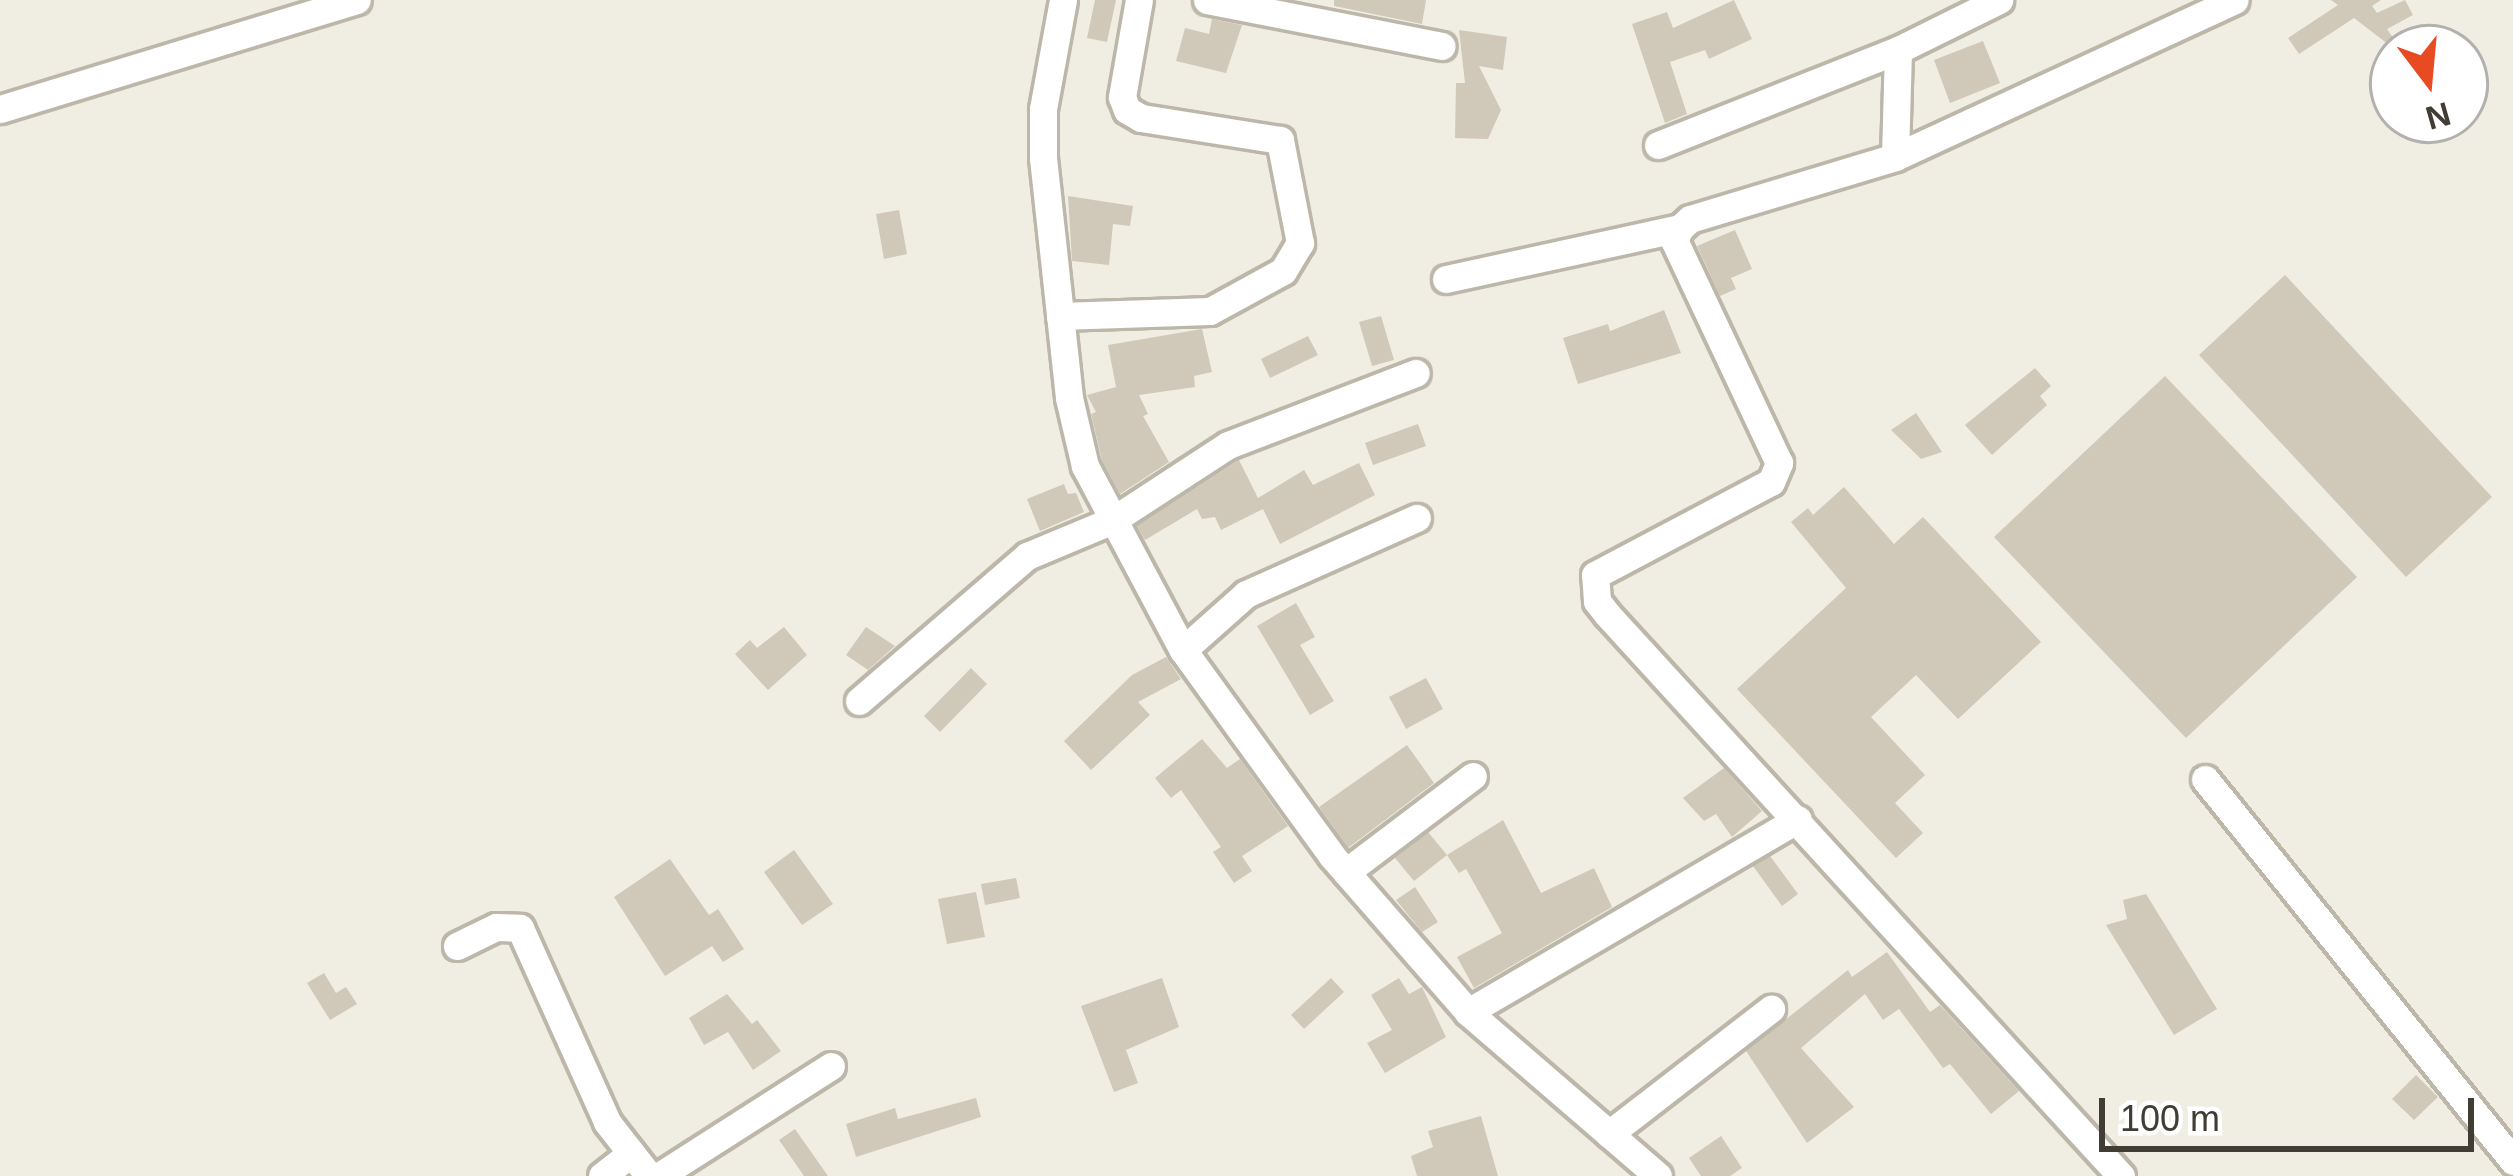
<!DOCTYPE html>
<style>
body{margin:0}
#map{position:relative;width:2513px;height:1176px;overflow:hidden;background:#f0ede3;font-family:Arial,sans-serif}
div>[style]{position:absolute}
.building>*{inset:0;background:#d0c9ba}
.roads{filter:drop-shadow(3px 0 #bdb7aa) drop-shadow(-3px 0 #bdb7aa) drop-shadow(0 3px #bdb7aa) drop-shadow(0 -3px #bdb7aa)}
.minor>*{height:27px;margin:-13.5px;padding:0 13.5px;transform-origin:13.5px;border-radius:13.5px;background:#fff}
span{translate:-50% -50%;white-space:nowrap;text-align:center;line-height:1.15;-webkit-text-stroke:9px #fff;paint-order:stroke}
.north{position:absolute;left:2369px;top:24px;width:120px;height:120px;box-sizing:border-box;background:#fff;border:3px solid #b3b1ae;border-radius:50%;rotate:164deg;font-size:33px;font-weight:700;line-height:48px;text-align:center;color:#413d34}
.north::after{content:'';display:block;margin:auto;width:42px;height:54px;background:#e84a22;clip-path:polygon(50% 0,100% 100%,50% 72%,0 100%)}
.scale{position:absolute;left:2099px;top:1098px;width:375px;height:54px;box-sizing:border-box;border:6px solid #413d34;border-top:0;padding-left:15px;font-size:36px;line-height:42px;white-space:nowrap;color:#413d34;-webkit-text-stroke:9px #fff;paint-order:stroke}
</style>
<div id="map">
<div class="building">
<div style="clip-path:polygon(1095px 0,1116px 0,1107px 42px,1087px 38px)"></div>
<div style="clip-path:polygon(1334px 0,1426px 0,1422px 24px,1334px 6px)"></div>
<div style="clip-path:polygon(1734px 0,1752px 39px,1709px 59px,1705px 50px,1670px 62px,1687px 114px,1665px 123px,1632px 24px,1667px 12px,1673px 28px)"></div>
<div style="clip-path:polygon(2331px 0,2381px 0,2372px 6px,2377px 13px,2405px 0,2413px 15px,2387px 29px,2400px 48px,2393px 48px,2354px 18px,2299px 54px,2288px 38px,2338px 5px)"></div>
<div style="clip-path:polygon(1212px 19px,1242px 25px,1226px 73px,1176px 61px,1185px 28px,1209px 34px)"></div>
<div style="clip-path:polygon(1459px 30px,1507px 37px,1503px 70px,1479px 66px,1501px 110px,1488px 139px,1455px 138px,1456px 83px,1465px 83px)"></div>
<div style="clip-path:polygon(1983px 41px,2000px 83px,1950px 103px,1934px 60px)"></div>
<div style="clip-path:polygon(1068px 196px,1133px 206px,1130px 226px,1113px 224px,1109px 265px,1072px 261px)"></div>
<div style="clip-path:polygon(899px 210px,907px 254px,884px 259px,876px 214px)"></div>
<div style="clip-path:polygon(1735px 230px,1752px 269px,1731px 278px,1736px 289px,1720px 296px,1697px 246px)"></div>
<div style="clip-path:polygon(2285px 275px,2492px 497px,2406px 577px,2199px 355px)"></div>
<div style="clip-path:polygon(1664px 310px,1681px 353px,1578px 384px,1563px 338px,1608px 324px,1610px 331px)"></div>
<div style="clip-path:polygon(1381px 316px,1394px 360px,1372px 366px,1359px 322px)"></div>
<div style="clip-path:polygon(1202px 329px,1212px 372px,1194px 376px,1195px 387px,1139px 395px,1148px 414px,1143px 416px,1169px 462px,1120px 494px,1102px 460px,1091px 414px,1096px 412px,1087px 395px,1116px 387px,1108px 345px)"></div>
<div style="clip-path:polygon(1308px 336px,1318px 355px,1270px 378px,1261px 359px)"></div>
<div style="clip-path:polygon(2035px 368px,2051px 386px,2040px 396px,2047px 405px,1992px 455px,1965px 425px)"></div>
<div style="clip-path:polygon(2165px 376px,2357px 577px,2186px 738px,1994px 537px)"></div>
<div style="clip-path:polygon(1916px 413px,1942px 452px,1921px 459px,1891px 430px)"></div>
<div style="clip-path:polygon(1418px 424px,1426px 446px,1373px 465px,1365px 443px)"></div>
<div style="clip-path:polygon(1239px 460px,1258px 498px,1304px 470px,1313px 485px,1359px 463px,1375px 495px,1280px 544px,1263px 509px,1221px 530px,1215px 517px,1202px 519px,1197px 509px,1145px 540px,1137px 526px)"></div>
<div style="clip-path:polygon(1064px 484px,1068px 494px,1076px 493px,1084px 512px,1040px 531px,1027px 499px)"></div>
<div style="clip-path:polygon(1844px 487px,1894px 544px,1923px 517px,2041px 642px,1958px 719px,1916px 675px,1871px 717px,1925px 775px,1895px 803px,1923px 833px,1896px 858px,1737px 689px,1846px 588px,1791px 522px,1808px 508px,1813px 515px)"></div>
<div style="clip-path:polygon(1296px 603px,1315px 637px,1300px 645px,1334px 701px,1310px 715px,1257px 626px)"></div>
<div style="clip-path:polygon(784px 627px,807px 655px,768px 690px,735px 654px,750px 640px,757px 648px)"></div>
<div style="clip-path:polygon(866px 627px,895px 646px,868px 670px,846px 655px)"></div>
<div style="clip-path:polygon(1166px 657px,1181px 679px,1138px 702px,1150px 715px,1091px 770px,1064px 741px,1132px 675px)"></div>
<div style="clip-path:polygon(971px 668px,987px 684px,940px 732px,924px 716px)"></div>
<div style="clip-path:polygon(1426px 678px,1443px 709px,1406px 729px,1389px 697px)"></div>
<div style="clip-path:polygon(1202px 739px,1227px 768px,1240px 759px,1288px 826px,1242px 856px,1252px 871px,1234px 883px,1213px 852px,1221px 847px,1181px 790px,1171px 798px,1155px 778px)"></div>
<div style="clip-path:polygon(1407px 745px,1434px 783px,1348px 848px,1319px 807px)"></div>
<div style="clip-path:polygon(1724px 768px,1762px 811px,1732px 837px,1716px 814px,1704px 821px,1683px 798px)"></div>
<div style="clip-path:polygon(1503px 820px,1541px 893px,1594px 868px,1612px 907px,1474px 988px,1457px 957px,1502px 933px,1466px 869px,1459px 873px,1447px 855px)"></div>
<div style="clip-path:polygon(1428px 832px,1447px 855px,1414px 881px,1395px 858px)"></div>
<div style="clip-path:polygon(794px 850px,833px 904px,802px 925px,764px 872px)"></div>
<div style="clip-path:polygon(1770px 856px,1798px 894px,1782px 906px,1753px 866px)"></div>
<div style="clip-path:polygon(670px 859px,709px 915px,718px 909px,744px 949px,723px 962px,712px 946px,665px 976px,614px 897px)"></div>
<div style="clip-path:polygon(1016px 878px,1020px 898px,985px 905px,981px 884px)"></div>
<div style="clip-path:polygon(1415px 887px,1438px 922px,1422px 932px,1396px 900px)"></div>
<div style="clip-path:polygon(976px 892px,985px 937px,947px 944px,938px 899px)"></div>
<div style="clip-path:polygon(2146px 894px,2217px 1009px,2174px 1035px,2106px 925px,2127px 919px,2123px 900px)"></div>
<div style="clip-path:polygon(1887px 952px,1930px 1012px,1940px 1005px,2019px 1091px,1991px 1114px,1950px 1064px,1943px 1068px,1899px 1009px,1883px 1020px,1865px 994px,1801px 1048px,1854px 1107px,1807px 1143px,1746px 1051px,1848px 970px,1852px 977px)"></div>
<div style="clip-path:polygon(324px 973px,336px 993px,346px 987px,357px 1004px,330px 1020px,307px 983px)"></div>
<div style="clip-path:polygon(1162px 978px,1179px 1027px,1126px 1050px,1138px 1083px,1114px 1092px,1081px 1006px)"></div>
<div style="clip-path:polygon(1331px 978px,1344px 992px,1304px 1029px,1291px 1015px)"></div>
<div style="clip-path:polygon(1399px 978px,1409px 994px,1422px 987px,1446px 1037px,1385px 1073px,1367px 1043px,1392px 1030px,1371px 995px)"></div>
<div style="clip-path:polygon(727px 994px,752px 1024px,757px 1020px,781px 1051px,753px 1070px,728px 1032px,704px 1045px,689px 1018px)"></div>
<div style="clip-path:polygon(2416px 1075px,2438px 1097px,2414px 1120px,2392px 1099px)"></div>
<div style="clip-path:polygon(976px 1098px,981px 1117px,856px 1157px,846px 1124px,895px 1108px,898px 1119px)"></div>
<div style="clip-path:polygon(1481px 1116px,1498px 1176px,1417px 1176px,1411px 1156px,1433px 1147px,1428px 1131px)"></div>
<div style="clip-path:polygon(795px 1129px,828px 1176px,804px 1176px,779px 1140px)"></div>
<div style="clip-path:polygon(1721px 1136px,1742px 1168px,1730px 1176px,1701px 1176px,1689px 1158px)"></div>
</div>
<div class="roads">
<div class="minor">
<div style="left:1063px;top:0;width:111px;rotate:100.4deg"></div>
<div style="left:1043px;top:109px;width:49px;rotate:90deg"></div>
<div style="left:1043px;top:158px;width:241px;rotate:83.8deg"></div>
<div style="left:1069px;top:398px;width:70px;rotate:76.8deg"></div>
<div style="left:1085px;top:466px;width:208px;rotate:62deg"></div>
<div style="left:1183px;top:650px;width:254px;rotate:54.1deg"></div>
<div style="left:1332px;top:856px;width:207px;rotate:48.9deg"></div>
<div style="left:1468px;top:1012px;width:251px;rotate:40.8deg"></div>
<div style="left:1207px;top:0;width:239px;rotate:11.1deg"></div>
<div style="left:0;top:109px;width:373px;rotate:-17deg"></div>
<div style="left:1658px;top:145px;width:258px;rotate:-21.6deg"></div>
<div style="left:1898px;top:50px;width:113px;rotate:-26.3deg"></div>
<div style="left:1895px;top:157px;width:107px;rotate:-88.4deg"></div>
<div style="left:1446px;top:279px;width:239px;rotate:-12.3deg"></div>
<div style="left:1060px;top:316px;width:150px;rotate:-1.9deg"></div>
<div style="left:1210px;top:311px;width:83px;rotate:-28.7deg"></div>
<div style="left:1283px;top:271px;width:33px;rotate:-59deg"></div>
<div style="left:1300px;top:243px;width:105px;rotate:-101deg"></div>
<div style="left:1280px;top:140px;width:141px;rotate:-171deg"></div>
<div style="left:1141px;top:118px;width:16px;rotate:-150deg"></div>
<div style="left:1127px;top:110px;width:14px;rotate:-111deg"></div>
<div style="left:1122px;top:97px;width:98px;rotate:-80.1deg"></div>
<div style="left:1183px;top:650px;width:84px;rotate:-41.6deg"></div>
<div style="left:1246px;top:594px;width:187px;rotate:-24deg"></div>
<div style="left:859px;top:701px;width:222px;rotate:-40.8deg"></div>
<div style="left:1027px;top:556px;width:93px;rotate:-22.7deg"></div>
<div style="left:1113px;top:520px;width:137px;rotate:-33.1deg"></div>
<div style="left:1228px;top:445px;width:201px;rotate:-21deg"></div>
<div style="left:2205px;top:779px;width:491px;rotate:51.1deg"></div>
<div style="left:1346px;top:872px;width:159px;rotate:-37.1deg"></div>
<div style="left:457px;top:946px;width:43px;rotate:-26deg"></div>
<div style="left:496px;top:927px;width:24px;rotate:2deg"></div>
<div style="left:520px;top:928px;width:213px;rotate:65.8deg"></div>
<div style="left:607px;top:1122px;width:68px;rotate:52.1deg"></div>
<div style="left:1468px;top:1012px;width:382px;rotate:-30.3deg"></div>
<div style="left:1609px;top:1134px;width:205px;rotate:-37.7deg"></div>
<div style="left:602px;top:1176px;width:37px;rotate:-38deg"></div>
<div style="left:659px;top:1176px;width:204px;rotate:-32.6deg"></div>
<div style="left:2121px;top:1176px;width:762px;rotate:-132.45deg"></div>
<div style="left:1607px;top:614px;width:16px;rotate:-128deg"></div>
<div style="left:1597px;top:601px;width:26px;rotate:-94deg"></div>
<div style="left:1595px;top:575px;width:199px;rotate:-27.9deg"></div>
<div style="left:1771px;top:482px;width:21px;rotate:-67deg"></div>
<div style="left:1779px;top:463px;width:246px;rotate:-115.2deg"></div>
<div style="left:1674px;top:240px;width:13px;rotate:-63deg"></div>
<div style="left:1680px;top:228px;width:13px;rotate:-42deg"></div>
<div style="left:1690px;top:219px;width:214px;rotate:-16.8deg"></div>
<div style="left:1895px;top:157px;width:374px;rotate:-24.8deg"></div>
</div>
</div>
<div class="north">N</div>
<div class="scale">100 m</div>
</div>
